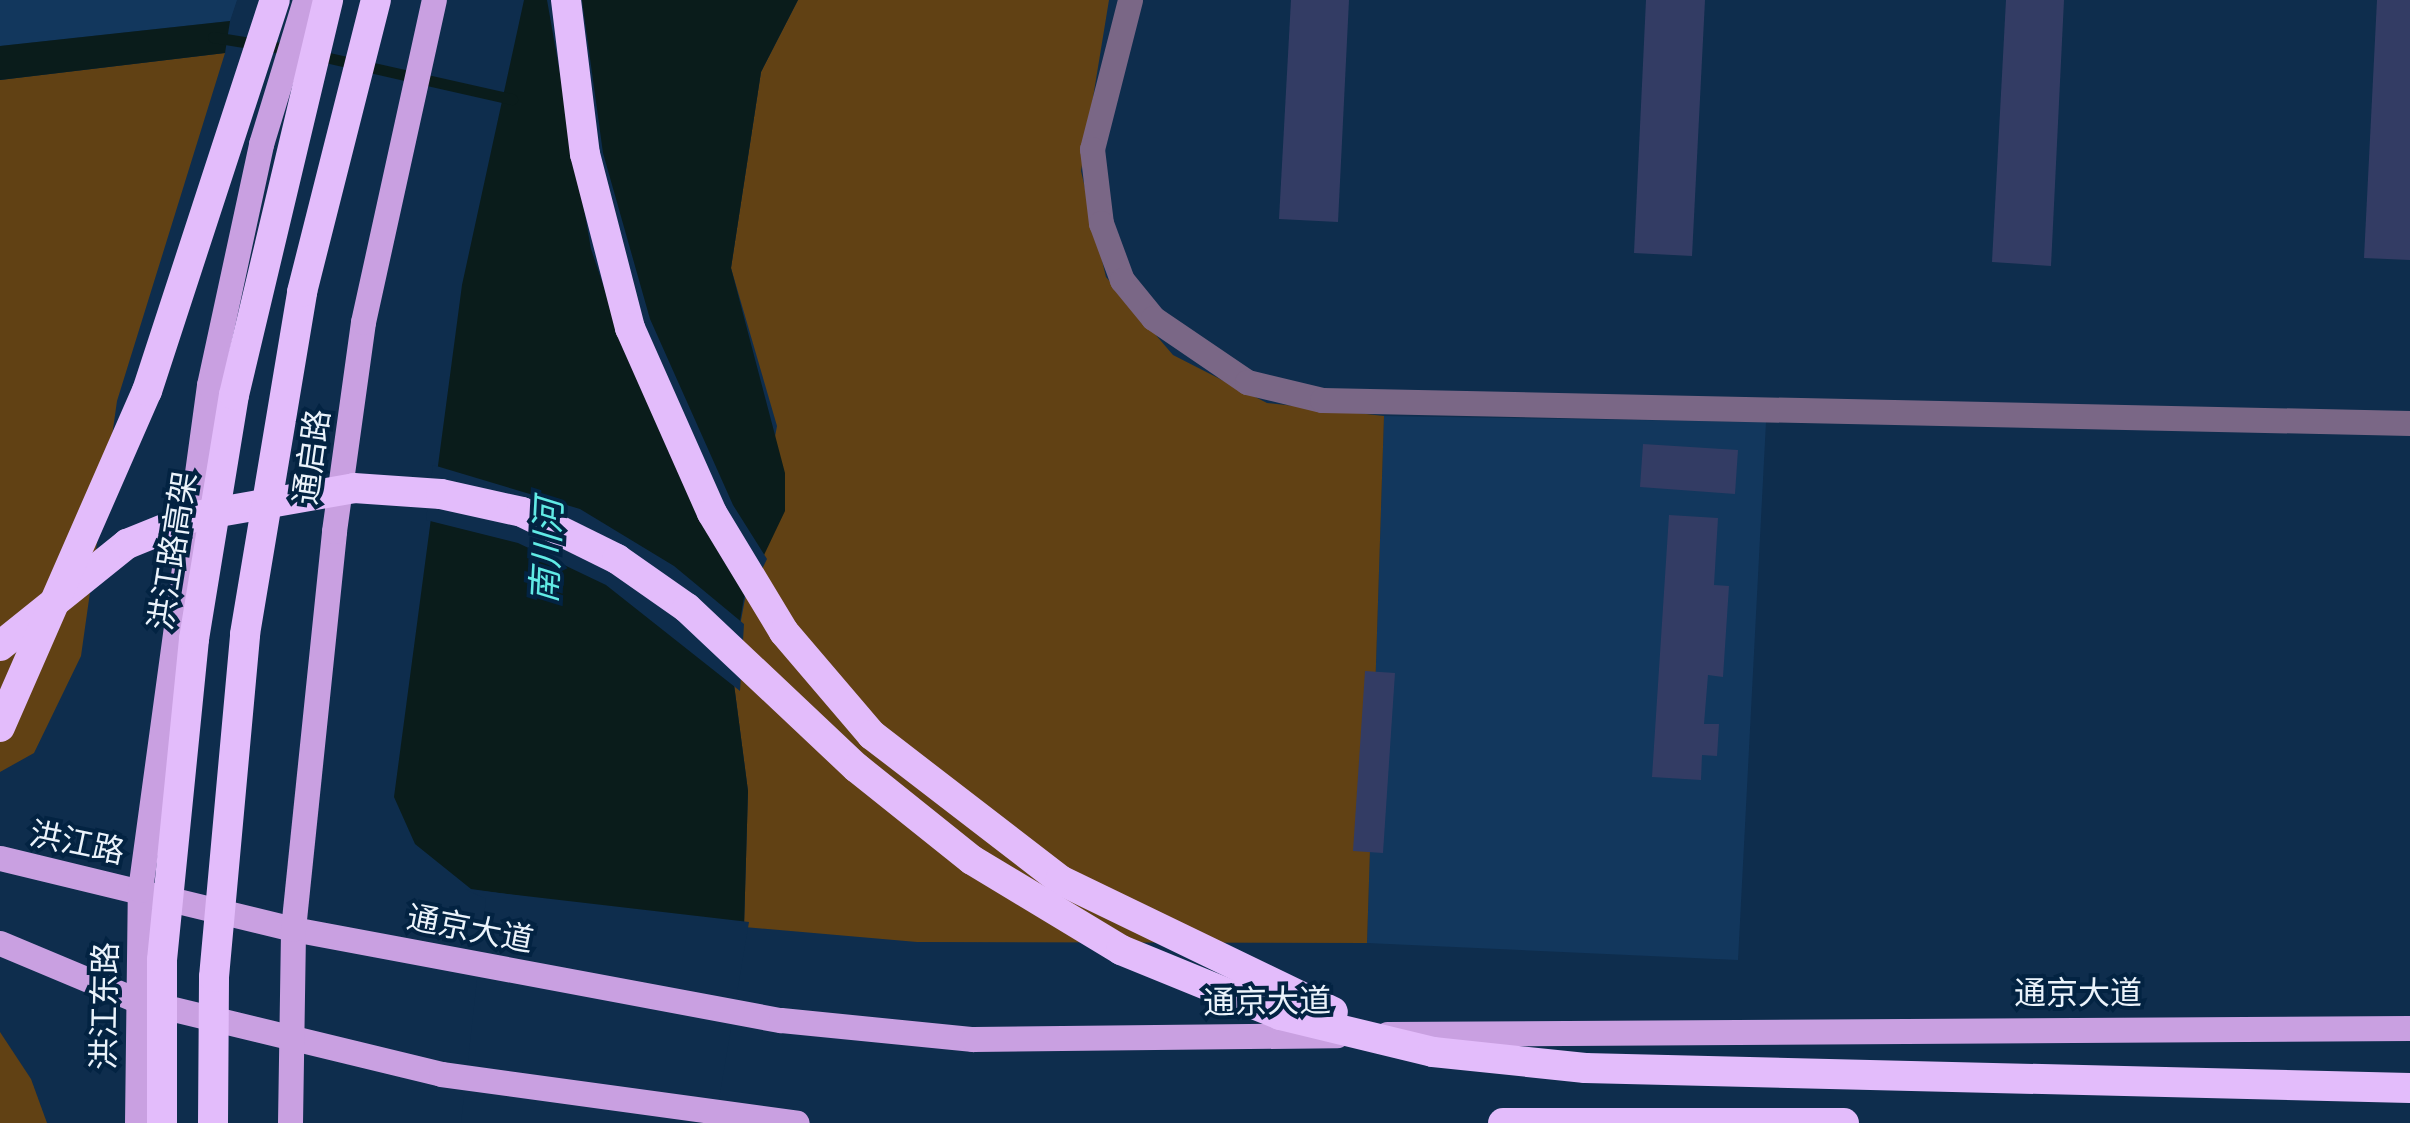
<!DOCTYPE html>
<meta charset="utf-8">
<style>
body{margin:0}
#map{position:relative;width:2410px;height:1123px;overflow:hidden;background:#0e2d4d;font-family:Poppins,"Noto Sans SC",sans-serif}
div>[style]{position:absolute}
.built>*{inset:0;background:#12375d}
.green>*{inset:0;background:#614114}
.water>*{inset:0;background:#0a1c1b}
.pier>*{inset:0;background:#0e2d4d}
.stream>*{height:11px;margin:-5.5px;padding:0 5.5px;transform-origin:5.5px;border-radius:5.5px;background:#0a1c1b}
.building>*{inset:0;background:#333c64}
.minor>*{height:25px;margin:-12.5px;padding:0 12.5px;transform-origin:12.5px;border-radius:12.5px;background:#7a6786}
.major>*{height:25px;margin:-12.5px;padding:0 12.5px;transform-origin:12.5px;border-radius:12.5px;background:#c9a0e1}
.highway>*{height:30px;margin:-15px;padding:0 15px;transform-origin:15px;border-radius:15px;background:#e3bcfb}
span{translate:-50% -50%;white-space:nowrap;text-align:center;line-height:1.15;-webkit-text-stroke:8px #032342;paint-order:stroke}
.street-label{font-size:32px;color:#ebf3fb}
.water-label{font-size:35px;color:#61ebe6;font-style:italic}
</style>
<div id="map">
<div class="built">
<div style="clip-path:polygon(0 0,237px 0,230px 21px,0 46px)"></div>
<div style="clip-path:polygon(1384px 416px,1766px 422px,1738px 960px,1367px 943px)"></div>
</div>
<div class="green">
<div style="clip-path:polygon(798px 0,1109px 0,1081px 171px,1106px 277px,1173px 355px,1267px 403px,1384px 416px,1367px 943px,917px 942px,744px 927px,748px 791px,732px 669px,777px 426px,731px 268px,761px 72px)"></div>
<div style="clip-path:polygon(225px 53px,117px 401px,81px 656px,34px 753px,0 772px,0 80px)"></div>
<div style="clip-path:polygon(0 1032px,31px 1079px,47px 1123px,0 1123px)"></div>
</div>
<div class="water">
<div style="clip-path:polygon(524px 0,798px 0,761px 72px,731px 268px,785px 473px,785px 511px,744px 597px,732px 669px,748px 791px,744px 927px,471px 889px,415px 844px,394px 797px,462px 285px)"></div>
<div style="clip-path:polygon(230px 21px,225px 53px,0 80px,0 46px)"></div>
</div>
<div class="pier">
<div style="clip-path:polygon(547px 0,582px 0,603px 153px,650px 319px,733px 505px,767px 559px,748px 598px,625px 350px,591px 249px)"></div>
<div style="clip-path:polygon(433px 465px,580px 509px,674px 566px,744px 624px,740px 691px,606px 585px,518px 543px,426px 520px)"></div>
<div style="clip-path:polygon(465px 889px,749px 922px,715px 1123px,461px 1123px,486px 899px)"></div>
</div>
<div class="stream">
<div style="left:213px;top:37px;width:81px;rotate:9.2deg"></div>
<div style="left:316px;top:55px;width:201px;rotate:12.7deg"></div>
</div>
<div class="building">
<div style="clip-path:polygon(1291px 0,1349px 0,1338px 222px,1279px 219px)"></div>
<div style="clip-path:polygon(1646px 0,1705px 0,1692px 256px,1634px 253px)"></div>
<div style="clip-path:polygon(2006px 0,2064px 0,2051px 266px,1992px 262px)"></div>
<div style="clip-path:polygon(2377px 0,2410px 0,2410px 260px,2364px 258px)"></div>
<div style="clip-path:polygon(1643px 444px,1738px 450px,1735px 494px,1640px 487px)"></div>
<div style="clip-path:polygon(1669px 515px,1718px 518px,1714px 585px,1729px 586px,1723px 677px,1708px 675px,1704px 724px,1719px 724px,1717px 756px,1702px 755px,1701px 780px,1652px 777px)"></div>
<div style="clip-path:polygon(1365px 671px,1395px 673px,1383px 853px,1353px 851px)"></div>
</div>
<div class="minor">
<div style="left:1130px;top:0;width:154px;rotate:104.3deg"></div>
<div style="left:1092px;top:149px;width:75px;rotate:83.1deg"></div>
<div style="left:1101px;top:223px;width:61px;rotate:69.8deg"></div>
<div style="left:1122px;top:280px;width:49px;rotate:50.8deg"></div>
<div style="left:1153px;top:318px;width:114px;rotate:34.2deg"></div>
<div style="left:1247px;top:382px;width:77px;rotate:13.5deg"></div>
<div style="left:1322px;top:400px;width:1088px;rotate:1.21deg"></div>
</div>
<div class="major">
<div style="left:0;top:858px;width:301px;rotate:13.6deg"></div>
<div style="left:293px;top:929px;width:496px;rotate:10.6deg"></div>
<div style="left:781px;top:1020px;width:193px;rotate:5.7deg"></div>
<div style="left:973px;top:1039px;width:364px;rotate:-0.6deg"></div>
<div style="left:0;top:943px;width:147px;rotate:22.7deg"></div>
<div style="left:136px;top:1000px;width:314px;rotate:13.6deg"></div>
<div style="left:441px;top:1074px;width:359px;rotate:7.8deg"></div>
<div style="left:1387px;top:1034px;width:1023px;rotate:-0.34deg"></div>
<div style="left:137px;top:1123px;width:233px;rotate:-89.3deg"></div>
<div style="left:140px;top:890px;width:510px;rotate:-82.22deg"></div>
<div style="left:209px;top:385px;width:247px;rotate:-77.8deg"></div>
<div style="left:261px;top:144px;width:151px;rotate:-73deg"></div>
<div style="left:290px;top:1123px;width:194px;rotate:-89.1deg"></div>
<div style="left:293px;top:929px;width:400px;rotate:-84.1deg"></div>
<div style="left:334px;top:531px;width:211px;rotate:-82.1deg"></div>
<div style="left:363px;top:322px;width:330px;rotate:-77.6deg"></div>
</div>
<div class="highway">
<div style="left:566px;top:0;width:155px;rotate:83deg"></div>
<div style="left:585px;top:154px;width:180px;rotate:75.5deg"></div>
<div style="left:630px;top:328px;width:202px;rotate:66.1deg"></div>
<div style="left:712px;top:513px;width:139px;rotate:58.8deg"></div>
<div style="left:784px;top:632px;width:135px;rotate:49.5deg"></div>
<div style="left:872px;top:735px;width:237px;rotate:37.6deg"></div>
<div style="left:1060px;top:880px;width:303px;rotate:25.8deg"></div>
<div style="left:0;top:646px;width:163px;rotate:-38.8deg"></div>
<div style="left:127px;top:544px;width:74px;rotate:-22.1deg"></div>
<div style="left:196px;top:516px;width:160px;rotate:-10deg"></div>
<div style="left:354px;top:488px;width:87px;rotate:3.9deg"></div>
<div style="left:441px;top:494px;width:83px;rotate:12.5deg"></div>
<div style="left:522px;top:512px;width:106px;rotate:26.3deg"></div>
<div style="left:617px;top:559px;width:85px;rotate:35deg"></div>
<div style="left:687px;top:608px;width:233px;rotate:43.3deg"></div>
<div style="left:857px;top:768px;width:147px;rotate:38.7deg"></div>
<div style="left:972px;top:860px;width:174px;rotate:31.1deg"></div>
<div style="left:1121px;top:950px;width:172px;rotate:22.2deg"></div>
<div style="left:1280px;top:1015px;width:157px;rotate:13.6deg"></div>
<div style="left:1433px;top:1052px;width:153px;rotate:6deg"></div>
<div style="left:1585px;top:1068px;width:825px;rotate:1.39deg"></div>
<div style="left:0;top:727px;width:367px;rotate:-66.4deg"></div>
<div style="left:147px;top:391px;width:411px;rotate:-71.9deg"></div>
<div style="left:162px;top:1123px;width:163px;rotate:-90deg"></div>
<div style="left:162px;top:960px;width:323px;rotate:-84.3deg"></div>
<div style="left:194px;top:639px;width:247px;rotate:-80.7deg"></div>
<div style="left:234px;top:395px;width:406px;rotate:-76.6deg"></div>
<div style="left:213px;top:1123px;width:146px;rotate:-89.6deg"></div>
<div style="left:214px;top:977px;width:344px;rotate:-84.8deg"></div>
<div style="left:245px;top:634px;width:347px;rotate:-80.5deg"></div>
<div style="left:302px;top:292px;width:301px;rotate:-75.8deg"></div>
<div style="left:1503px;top:1123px;width:341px"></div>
</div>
<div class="street-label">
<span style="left:312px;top:457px;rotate:-82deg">通启路</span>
<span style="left:173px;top:551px;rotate:-81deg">洪江路高架</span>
<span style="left:77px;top:843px;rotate:12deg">洪江路</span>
<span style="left:470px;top:929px;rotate:11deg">通京大道</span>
<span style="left:2078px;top:993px">通京大道</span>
<span style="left:1267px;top:1002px;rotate:-1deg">通京大道</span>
<span style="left:105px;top:1006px;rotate:-89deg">洪江东路</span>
</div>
<div class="water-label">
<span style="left:547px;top:551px;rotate:-87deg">南川河</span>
</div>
</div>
